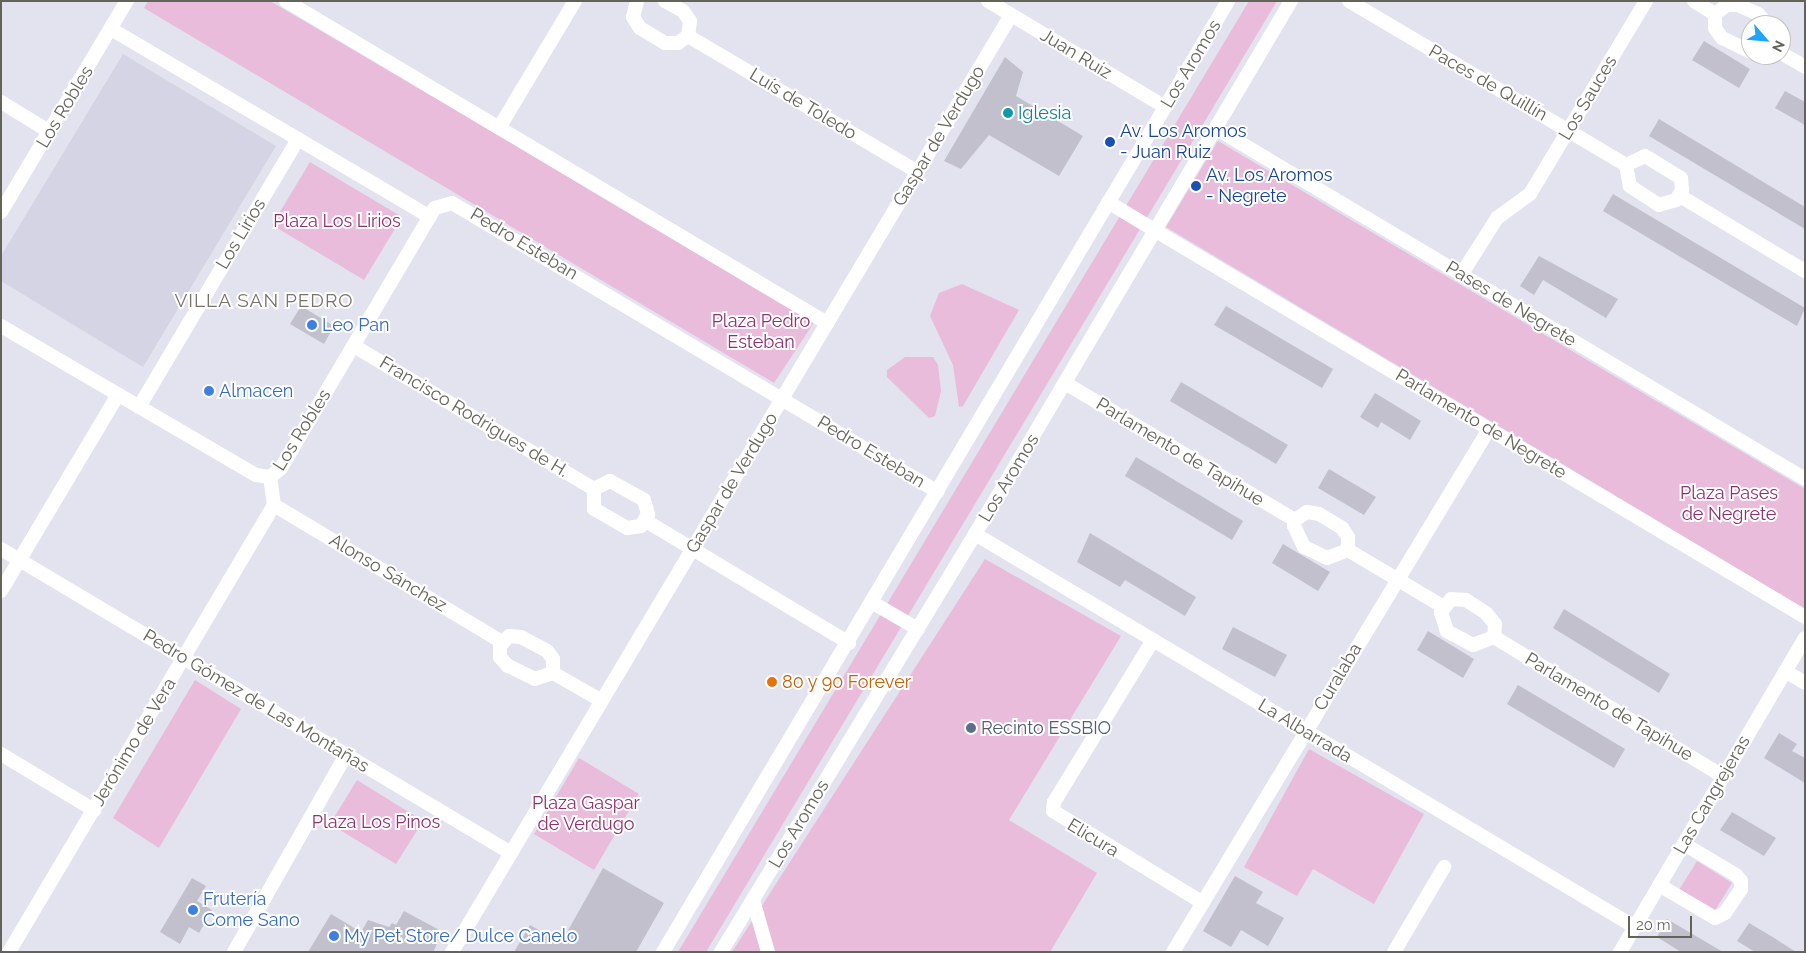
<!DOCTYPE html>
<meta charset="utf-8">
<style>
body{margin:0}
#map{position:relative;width:1806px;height:953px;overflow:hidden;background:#e3e2ef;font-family:Raleway,sans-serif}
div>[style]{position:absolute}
.education>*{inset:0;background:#d5d4e4}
.green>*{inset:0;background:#e9bcdb}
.building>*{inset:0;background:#c1c0cc}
.minor>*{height:14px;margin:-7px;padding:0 7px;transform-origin:7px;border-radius:7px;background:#fff}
.secondary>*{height:14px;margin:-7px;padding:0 7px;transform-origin:7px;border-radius:7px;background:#fff}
.dots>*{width:14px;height:14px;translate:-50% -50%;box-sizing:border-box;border:2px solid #fff;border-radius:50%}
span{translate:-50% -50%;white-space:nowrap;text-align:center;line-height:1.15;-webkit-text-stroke:4px #fff;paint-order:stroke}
.street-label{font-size:18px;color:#64635a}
.culture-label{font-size:18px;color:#0d838f}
.left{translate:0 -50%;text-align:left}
.transit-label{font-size:18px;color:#164399}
.park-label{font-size:18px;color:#8f2f6d}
.shop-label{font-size:18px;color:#366cbe}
.food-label{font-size:18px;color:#c56008}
.service-label{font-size:18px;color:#4e5e75}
.neighbourhood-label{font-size:19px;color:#76746b;letter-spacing:1px}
.frame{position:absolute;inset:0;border:2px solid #64635a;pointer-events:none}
.north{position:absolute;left:1741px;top:15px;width:50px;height:50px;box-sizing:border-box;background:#fff;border:1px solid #c1c1bd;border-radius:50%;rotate:117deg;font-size:14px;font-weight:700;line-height:20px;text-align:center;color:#64635a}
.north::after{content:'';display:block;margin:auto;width:18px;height:22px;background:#1da6f9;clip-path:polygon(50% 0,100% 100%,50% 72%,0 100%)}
.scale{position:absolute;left:1628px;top:916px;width:64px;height:22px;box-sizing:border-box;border:2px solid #64635a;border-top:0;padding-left:6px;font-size:15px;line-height:18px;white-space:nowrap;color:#64635a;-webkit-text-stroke:4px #fff;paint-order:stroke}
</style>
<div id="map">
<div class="education">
<div style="clip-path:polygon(123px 54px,276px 146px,143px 367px,1px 281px,1px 256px)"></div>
</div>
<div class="green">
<div style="clip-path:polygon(148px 1px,270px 1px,815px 321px,774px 383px,144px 8px)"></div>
<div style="clip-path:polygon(1249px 1px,1277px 1px,706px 952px,678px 952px)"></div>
<div style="clip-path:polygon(1218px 141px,1805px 489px,1805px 609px,1166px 227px)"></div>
<div style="clip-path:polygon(310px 162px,402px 217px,364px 280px,272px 225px)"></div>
<div style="clip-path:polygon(962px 284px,1019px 310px,963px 406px,959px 407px,953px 365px,930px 316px,939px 293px)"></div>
<div style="clip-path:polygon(905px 357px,933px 357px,938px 365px,941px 391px,935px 416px,929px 418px,887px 377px,887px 370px)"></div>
<div style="clip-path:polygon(985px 559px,1121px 636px,1009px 820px,1097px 873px,1050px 952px,732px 952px)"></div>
<div style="clip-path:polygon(195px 680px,241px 709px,159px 848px,113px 818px)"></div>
<div style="clip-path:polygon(1309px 749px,1424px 814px,1374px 904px,1313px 869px,1297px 896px,1244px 867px)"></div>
<div style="clip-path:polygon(579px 758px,639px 794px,594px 870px,534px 834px)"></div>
<div style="clip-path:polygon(357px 780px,423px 821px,396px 864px,330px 824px)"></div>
<div style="clip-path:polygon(1697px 861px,1732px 883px,1714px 912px,1679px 890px)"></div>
</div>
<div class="building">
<div style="clip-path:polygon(1704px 41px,1750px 69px,1739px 88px,1692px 60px)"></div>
<div style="clip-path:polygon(1005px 57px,1023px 72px,1016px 96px,1083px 136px,1059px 176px,989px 135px,961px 169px,944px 161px)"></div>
<div style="clip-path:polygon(1785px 91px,1805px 102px,1805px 125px,1775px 108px)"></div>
<div style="clip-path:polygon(1659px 119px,1805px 207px,1805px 229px,1649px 136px)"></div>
<div style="clip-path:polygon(1613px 194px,1805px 308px,1797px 326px,1603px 211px)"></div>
<div style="clip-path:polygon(1539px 256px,1618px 299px,1606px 318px,1543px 280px,1534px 295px,1520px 286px)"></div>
<div style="clip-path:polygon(301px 306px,334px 326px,324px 344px,290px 324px)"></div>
<div style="clip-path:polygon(1226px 306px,1333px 369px,1322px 388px,1214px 325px)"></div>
<div style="clip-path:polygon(1181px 382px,1288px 445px,1276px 464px,1170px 401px)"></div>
<div style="clip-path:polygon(1375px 393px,1421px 421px,1410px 440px,1381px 422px,1378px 428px,1360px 417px)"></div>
<div style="clip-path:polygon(1136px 457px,1243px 521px,1232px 540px,1125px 476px)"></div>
<div style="clip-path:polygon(1329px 469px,1376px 497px,1364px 515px,1318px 488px)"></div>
<div style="clip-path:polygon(1090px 533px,1196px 597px,1185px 616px,1125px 580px,1120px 587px,1077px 562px)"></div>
<div style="clip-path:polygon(1283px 544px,1330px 572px,1318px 591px,1272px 563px)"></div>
<div style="clip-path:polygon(1564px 609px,1670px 674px,1659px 693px,1553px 628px)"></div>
<div style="clip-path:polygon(1233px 627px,1287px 655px,1275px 677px,1222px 649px)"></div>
<div style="clip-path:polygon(1428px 631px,1474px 659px,1463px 678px,1417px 650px)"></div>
<div style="clip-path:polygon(1518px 685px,1625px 749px,1614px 768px,1507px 704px)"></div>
<div style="clip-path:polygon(1779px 733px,1797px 744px,1792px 751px,1805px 758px,1805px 783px,1764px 758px)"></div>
<div style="clip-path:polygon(1732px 812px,1776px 838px,1764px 856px,1720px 830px)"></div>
<div style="clip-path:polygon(603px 868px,664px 903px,636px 952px,514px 952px,530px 925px,561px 943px)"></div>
<div style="clip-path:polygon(1235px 876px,1263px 892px,1256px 903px,1284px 918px,1268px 946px,1241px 930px,1231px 947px,1203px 931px)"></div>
<div style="clip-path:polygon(192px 878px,206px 886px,197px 901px,212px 910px,199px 933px,189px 927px,180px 944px,160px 932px)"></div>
<div style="clip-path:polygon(404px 911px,443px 932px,433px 952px,308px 952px,331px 914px,361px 932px,368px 920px,389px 927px,392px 923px,396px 925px)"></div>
<div style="clip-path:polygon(1667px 919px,1689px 932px,1723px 952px,1681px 952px,1657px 937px)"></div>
<div style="clip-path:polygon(1749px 923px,1771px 936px,1796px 952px,1755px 952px,1737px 941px)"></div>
</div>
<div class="minor">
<div style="left:286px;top:1px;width:630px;rotate:30.76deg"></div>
<div style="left:637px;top:1px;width:16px;rotate:104deg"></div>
<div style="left:633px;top:17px;width:13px;rotate:58deg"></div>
<div style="left:640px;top:28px;width:29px;rotate:31deg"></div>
<div style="left:665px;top:43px;width:13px"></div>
<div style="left:678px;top:43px;width:12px;rotate:-35deg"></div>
<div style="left:688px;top:36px;width:15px;rotate:-82deg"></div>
<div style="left:690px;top:21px;width:12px;rotate:-125deg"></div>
<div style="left:683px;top:11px;width:21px;rotate:-151deg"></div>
<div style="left:988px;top:1px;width:206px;rotate:30.9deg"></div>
<div style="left:1349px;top:1px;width:322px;rotate:30.6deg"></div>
<div style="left:1694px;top:1px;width:25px;rotate:32deg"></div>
<div style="left:111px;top:29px;width:370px;rotate:30.5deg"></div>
<div style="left:688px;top:36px;width:267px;rotate:30.6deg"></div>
<div style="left:1751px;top:52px;width:32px;rotate:-154deg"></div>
<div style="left:1722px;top:38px;width:12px;rotate:-125deg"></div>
<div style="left:1715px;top:28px;width:14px;rotate:-90deg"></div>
<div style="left:1715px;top:14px;width:15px;rotate:-37deg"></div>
<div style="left:1727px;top:5px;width:11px"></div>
<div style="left:1738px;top:5px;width:22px;rotate:24deg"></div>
<div style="left:1758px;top:14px;width:15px;rotate:48deg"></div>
<div style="left:1781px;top:53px;width:28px;rotate:30deg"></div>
<div style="left:1px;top:102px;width:57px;rotate:31.5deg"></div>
<div style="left:499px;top:128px;width:148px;rotate:-59.1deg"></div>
<div style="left:1217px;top:129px;width:684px;rotate:30.76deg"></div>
<div style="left:1645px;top:156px;width:42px;rotate:31.4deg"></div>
<div style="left:1681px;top:178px;width:12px;rotate:85deg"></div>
<div style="left:1682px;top:190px;width:12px;rotate:121deg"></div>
<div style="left:1676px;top:200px;width:18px;rotate:164deg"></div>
<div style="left:1659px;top:205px;width:35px;rotate:-147deg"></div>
<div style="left:1630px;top:186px;width:21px;rotate:-101deg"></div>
<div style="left:1626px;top:165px;width:21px;rotate:-25deg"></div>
<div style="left:1680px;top:196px;width:146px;rotate:31deg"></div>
<div style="left:1px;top:212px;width:246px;rotate:-59.2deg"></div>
<div style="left:1156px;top:231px;width:755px;rotate:30.74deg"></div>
<div style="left:1461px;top:275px;width:67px;rotate:-57.7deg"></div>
<div style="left:1497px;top:218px;width:41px;rotate:-36deg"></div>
<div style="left:1530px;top:194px;width:225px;rotate:-59deg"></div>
<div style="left:1px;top:326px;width:295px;rotate:30.3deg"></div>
<div style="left:256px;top:475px;width:14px;rotate:8deg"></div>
<div style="left:270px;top:477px;width:14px;rotate:-39deg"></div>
<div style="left:281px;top:468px;width:302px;rotate:-59.4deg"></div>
<div style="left:435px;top:208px;width:18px;rotate:-16deg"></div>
<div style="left:452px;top:203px;width:565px;rotate:30.74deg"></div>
<div style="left:354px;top:346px;width:279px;rotate:30.8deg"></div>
<div style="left:1065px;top:383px;width:268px;rotate:30.8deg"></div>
<div style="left:139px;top:407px;width:312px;rotate:-59.3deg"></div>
<div style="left:610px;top:481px;width:39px;rotate:29deg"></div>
<div style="left:644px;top:500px;width:15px;rotate:74deg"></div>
<div style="left:648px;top:514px;width:14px;rotate:120deg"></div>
<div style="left:641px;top:526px;width:14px;rotate:172deg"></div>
<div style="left:627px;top:528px;width:38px;rotate:-150deg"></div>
<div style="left:594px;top:509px;width:20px;rotate:-90deg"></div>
<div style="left:594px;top:489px;width:18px;rotate:-27deg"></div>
<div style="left:274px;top:505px;width:266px;rotate:31deg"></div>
<div style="left:1307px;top:512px;width:12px;rotate:9deg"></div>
<div style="left:1319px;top:514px;width:27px;rotate:31deg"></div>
<div style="left:1342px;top:528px;width:11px;rotate:56deg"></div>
<div style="left:1348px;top:537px;width:13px;rotate:90deg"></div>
<div style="left:1348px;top:550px;width:22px;rotate:159deg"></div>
<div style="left:1327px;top:558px;width:25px;rotate:-154deg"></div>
<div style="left:1304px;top:547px;width:23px;rotate:-115deg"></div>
<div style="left:1294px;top:526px;width:6px;rotate:-81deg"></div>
<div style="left:1295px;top:520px;width:14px;rotate:-34deg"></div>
<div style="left:646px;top:521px;width:237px;rotate:31deg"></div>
<div style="left:975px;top:534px;width:768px;rotate:30.77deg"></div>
<div style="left:1px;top:549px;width:594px;rotate:30.8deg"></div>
<div style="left:1348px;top:550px;width:109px;rotate:30.8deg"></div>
<div style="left:1px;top:591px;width:228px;rotate:-59.2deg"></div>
<div style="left:1451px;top:599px;width:15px;rotate:4deg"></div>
<div style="left:1466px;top:600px;width:24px;rotate:33deg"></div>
<div style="left:1486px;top:613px;width:14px;rotate:51deg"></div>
<div style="left:1495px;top:624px;width:13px;rotate:94deg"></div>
<div style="left:1494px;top:637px;width:22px;rotate:159deg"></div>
<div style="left:1473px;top:645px;width:30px;rotate:-152deg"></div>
<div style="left:1447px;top:631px;width:20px;rotate:-108deg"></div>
<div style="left:1441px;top:612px;width:16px;rotate:-52deg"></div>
<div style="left:509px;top:636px;width:12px;rotate:5deg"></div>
<div style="left:521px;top:637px;width:30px;rotate:28deg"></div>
<div style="left:547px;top:651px;width:10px;rotate:53deg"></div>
<div style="left:553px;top:659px;width:14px;rotate:90deg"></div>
<div style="left:553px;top:673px;width:19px;rotate:162deg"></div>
<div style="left:535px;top:679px;width:30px;rotate:-154deg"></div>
<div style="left:508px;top:666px;width:12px;rotate:-132deg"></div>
<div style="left:500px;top:657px;width:11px;rotate:-90deg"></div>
<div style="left:500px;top:646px;width:13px;rotate:-48deg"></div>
<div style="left:1494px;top:637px;width:268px;rotate:31.3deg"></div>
<div style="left:1153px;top:640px;width:190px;rotate:121.4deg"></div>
<div style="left:1054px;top:802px;width:9px;rotate:96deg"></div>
<div style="left:1053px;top:811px;width:176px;rotate:31.5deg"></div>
<div style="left:1785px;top:671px;width:23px;rotate:31deg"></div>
<div style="left:553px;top:673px;width:56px;rotate:29.7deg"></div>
<div style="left:1px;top:754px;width:109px;rotate:31.1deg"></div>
<div style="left:1659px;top:885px;width:65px;rotate:30.5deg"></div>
<div style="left:1715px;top:918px;width:11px;rotate:-27deg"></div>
<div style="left:1725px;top:913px;width:29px;rotate:-56deg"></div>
<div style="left:1741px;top:889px;width:8px;rotate:-90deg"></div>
<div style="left:1741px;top:881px;width:8px;rotate:-130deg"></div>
<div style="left:1736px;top:875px;width:61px;rotate:-149.2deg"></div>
<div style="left:9px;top:952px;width:520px;rotate:-59.34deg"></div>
<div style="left:274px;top:505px;width:28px;rotate:-98deg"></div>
<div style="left:234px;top:952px;width:227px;rotate:-60.4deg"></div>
<div style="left:452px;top:952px;width:1091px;rotate:-59.18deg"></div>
<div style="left:1173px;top:952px;width:611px;rotate:-58.86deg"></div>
<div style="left:1394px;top:952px;width:99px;rotate:-59.5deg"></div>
<div style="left:1620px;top:952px;width:364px;rotate:-59.5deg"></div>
</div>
<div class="secondary">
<div style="left:1108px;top:202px;width:56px;rotate:31.1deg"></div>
<div style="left:873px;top:603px;width:52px;rotate:30deg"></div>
<div style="left:753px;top:900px;width:54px;rotate:73.9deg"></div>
<div style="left:663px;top:952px;width:1106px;rotate:-59.28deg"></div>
<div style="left:721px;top:952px;width:489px;rotate:-58.7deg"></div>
<div style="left:975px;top:534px;width:620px;rotate:-59.34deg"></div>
</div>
<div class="dots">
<div style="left:1008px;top:113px;background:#0f9aa8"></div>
<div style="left:1110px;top:142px;background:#1a4fb4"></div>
<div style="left:1196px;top:186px;background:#1a4fb4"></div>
<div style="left:312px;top:325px;background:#3f7fe0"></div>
<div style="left:209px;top:391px;background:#3f7fe0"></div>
<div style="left:772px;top:682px;background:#e8710a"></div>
<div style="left:971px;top:728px;background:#5c6f8a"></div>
<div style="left:193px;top:910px;background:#3f7fe0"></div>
<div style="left:334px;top:936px;background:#3f7fe0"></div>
</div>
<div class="street-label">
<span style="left:1076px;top:54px;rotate:31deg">Juan Ruiz</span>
<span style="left:1191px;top:64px;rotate:-59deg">Los Aromos</span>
<span style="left:1488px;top:83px;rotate:30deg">Paces de Quillín</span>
<span style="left:1588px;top:98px;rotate:-59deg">Los Sauces</span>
<span style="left:803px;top:104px;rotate:31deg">Luís de Toledo</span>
<span style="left:65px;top:107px;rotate:-59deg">Los Robles</span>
<span style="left:939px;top:136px;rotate:-59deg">Gaspar de Verdugo</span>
<span style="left:241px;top:234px;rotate:-59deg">Los Lirios</span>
<span style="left:524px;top:244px;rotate:31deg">Pedro Esteban</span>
<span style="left:1511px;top:304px;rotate:31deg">Pases de Negrete</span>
<span style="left:474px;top:417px;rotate:31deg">Francisco Rodrigues de H.</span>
<span style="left:1481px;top:424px;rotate:31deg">Parlamento de Negrete</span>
<span style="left:302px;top:430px;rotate:-58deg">Los Robles</span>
<span style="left:871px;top:452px;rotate:31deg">Pedro Esteban</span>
<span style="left:1180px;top:452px;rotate:31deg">Parlamento de Tapihue</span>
<span style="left:1009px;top:478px;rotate:-59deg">Los Aromos</span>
<span style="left:732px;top:483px;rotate:-59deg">Gaspar de Verdugo</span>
<span style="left:388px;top:573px;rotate:31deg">Alonso Sánchez</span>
<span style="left:1338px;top:677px;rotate:-59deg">Curalaba</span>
<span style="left:256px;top:701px;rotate:31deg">Pedro Gómez de Las Montañas</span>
<span style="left:1609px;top:707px;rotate:31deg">Parlamento de Tapihue</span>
<span style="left:1305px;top:731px;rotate:31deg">La Albarrada</span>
<span style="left:134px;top:742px;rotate:-59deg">Jerónimo de Vera</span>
<span style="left:1712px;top:795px;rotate:-60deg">Las Cangrejeras</span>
<span style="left:799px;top:824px;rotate:-59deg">Los Aromos</span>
<span style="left:1093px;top:838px;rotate:31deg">Elicura</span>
</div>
<div class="culture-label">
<span class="left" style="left:1018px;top:113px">Iglesia</span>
</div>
<div class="transit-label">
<span class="left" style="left:1120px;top:142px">Av. Los Aromos<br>- Juan Ruiz</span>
<span class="left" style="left:1206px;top:186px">Av. Los Aromos<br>- Negrete</span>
</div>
<div class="park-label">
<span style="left:337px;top:221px">Plaza Los Lirios</span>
<span style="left:761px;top:332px">Plaza Pedro<br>Esteban</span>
<span style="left:1729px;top:504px">Plaza Pases<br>de Negrete</span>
<span style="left:586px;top:814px">Plaza Gaspar<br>de Verdugo</span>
<span style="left:376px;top:822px">Plaza Los Pinos</span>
</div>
<div class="shop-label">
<span class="left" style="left:322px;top:325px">Leo Pan</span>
<span class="left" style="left:219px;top:391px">Almacen</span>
<span class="left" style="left:203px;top:910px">Frutería<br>Come Sano</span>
<span class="left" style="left:344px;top:936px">My Pet Store/ Dulce Canelo</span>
</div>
<div class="food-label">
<span class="left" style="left:782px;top:682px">80 y 90 Forever</span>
</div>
<div class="service-label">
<span class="left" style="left:981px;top:728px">Recinto ESSBIO</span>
</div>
<div class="neighbourhood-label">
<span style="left:264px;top:301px">VILLA SAN PEDRO</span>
</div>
<div class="frame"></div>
<div class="north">N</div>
<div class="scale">20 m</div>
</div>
